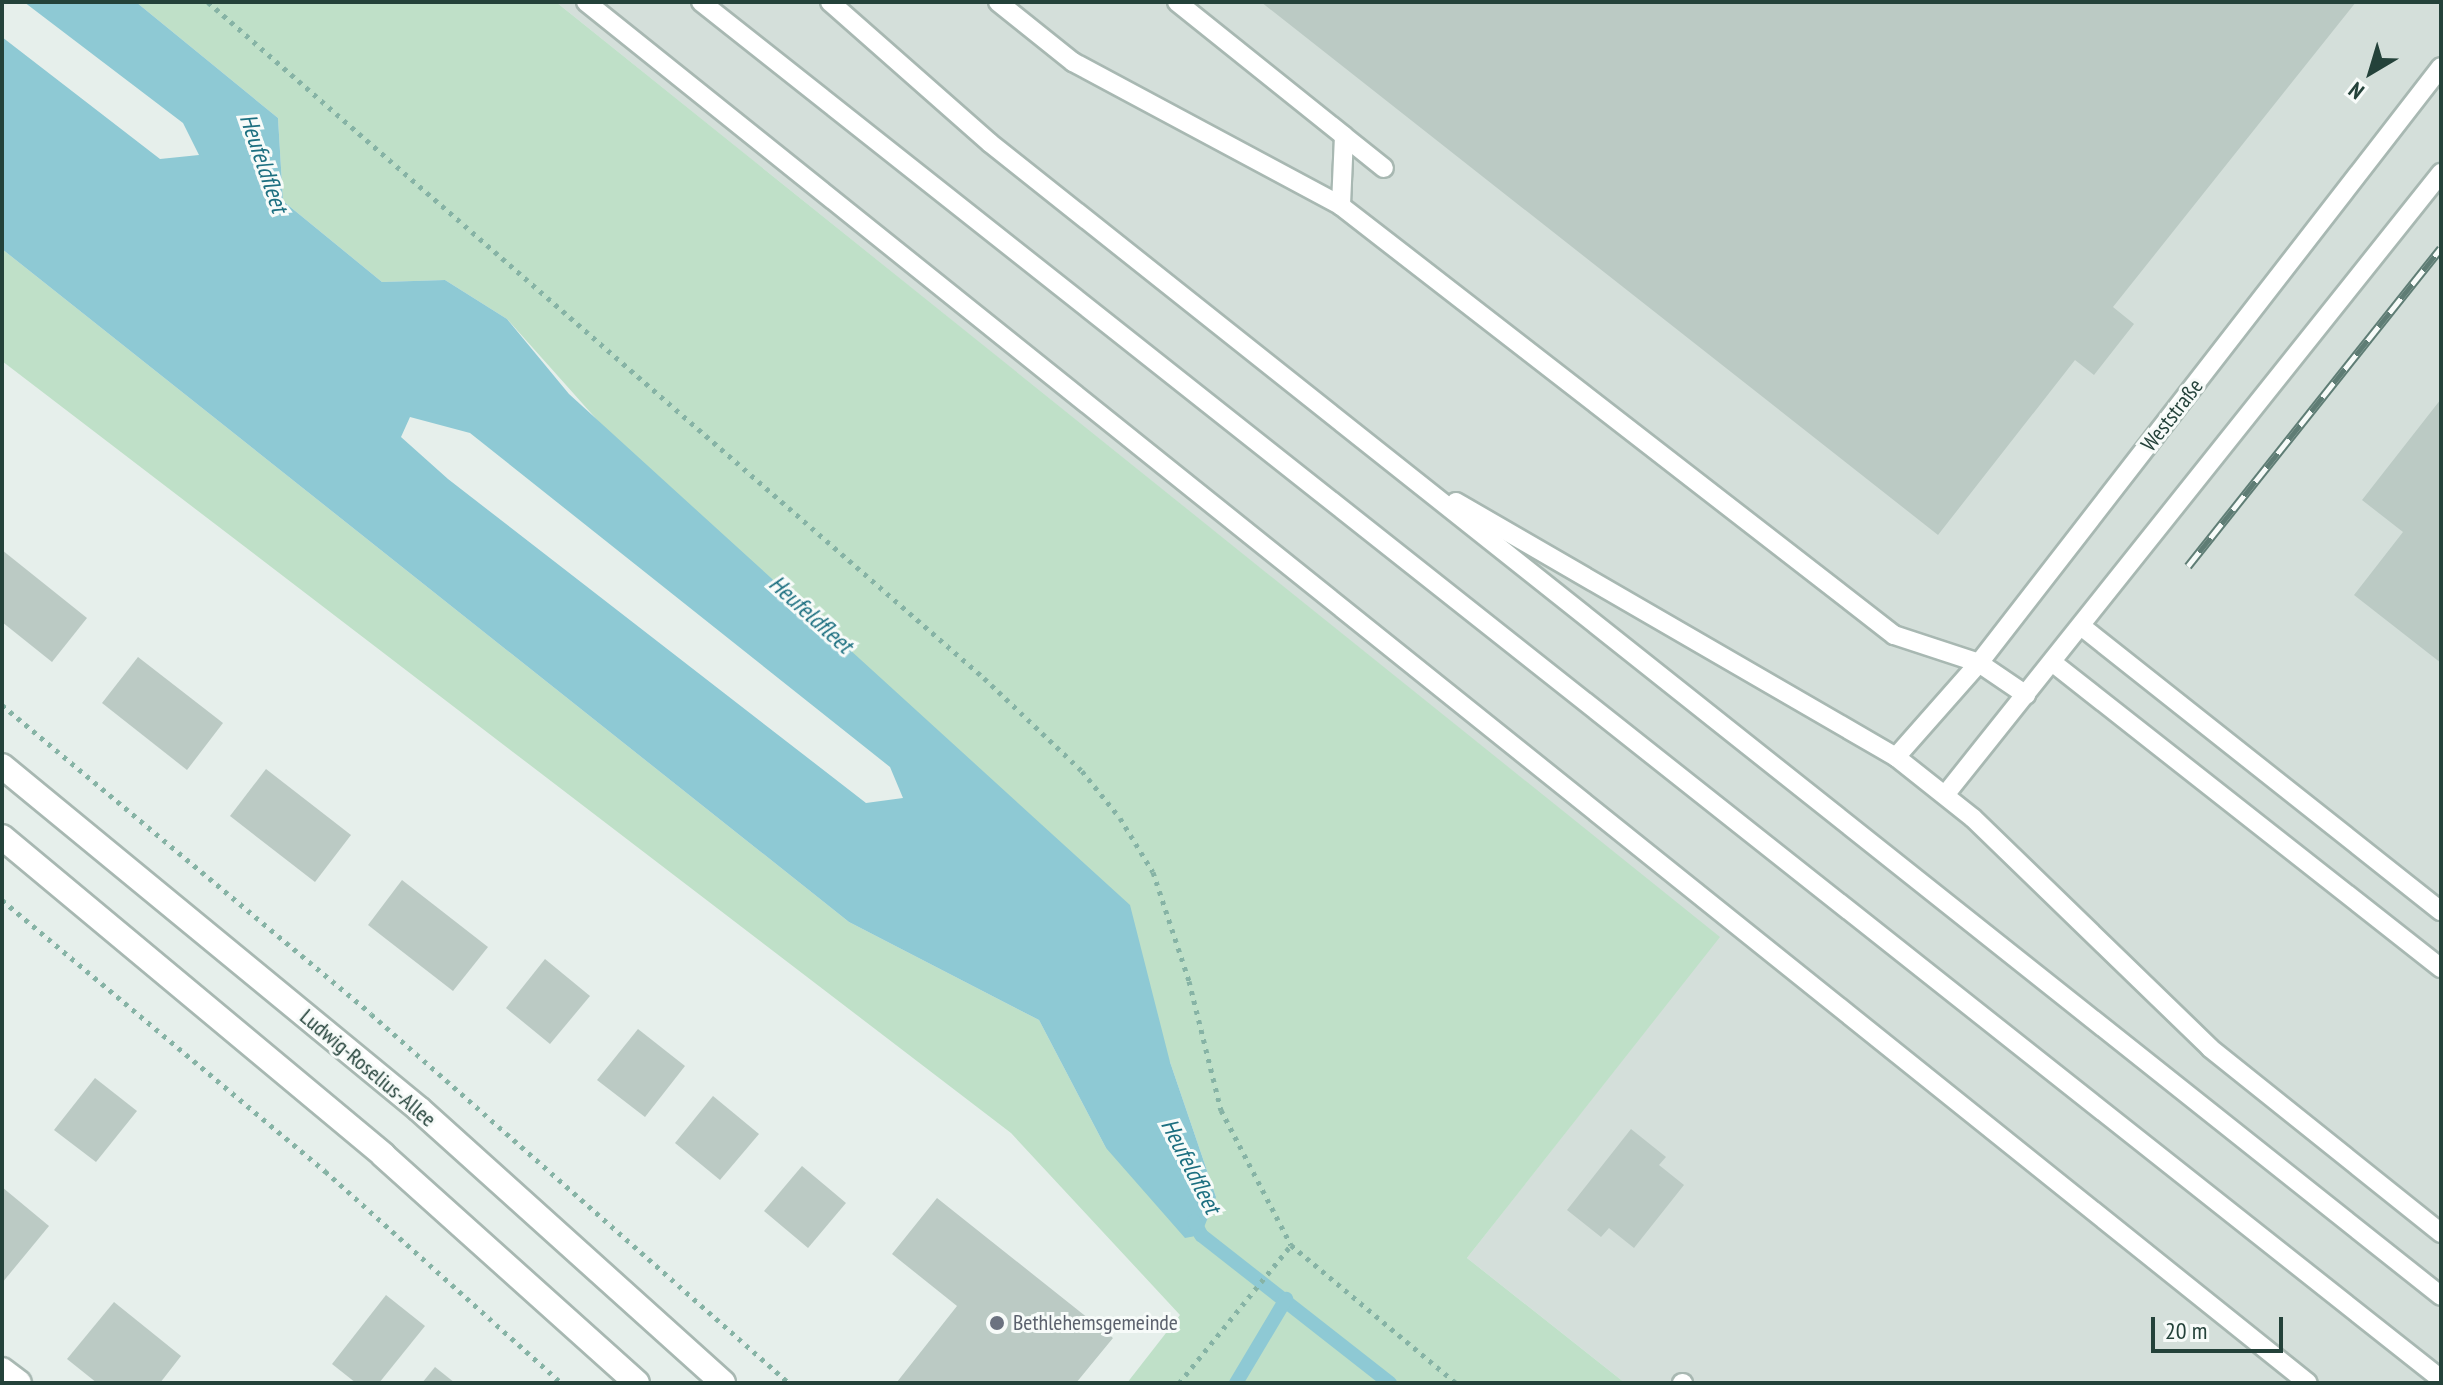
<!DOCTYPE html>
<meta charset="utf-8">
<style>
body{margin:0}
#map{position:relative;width:2443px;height:1385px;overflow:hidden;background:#e6efeb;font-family:"PT Sans Narrow",sans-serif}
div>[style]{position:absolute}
.built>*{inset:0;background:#d4dfda}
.green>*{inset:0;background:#bfe0c8}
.water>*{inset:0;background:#8ec9d4}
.stream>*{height:14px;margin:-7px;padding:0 7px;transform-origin:7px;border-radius:7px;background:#8ec9d4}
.building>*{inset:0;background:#bbcac4}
.path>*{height:5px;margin-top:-2.5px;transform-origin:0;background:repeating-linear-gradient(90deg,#86b3a5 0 4px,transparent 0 10px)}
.roads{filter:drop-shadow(2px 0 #a8b8b2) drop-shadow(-2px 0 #a8b8b2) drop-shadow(0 2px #a8b8b2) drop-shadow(0 -2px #a8b8b2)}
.service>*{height:18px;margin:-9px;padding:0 9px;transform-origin:9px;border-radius:9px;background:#fff}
.minor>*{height:24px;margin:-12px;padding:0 12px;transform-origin:12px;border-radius:12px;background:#fff}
.secondary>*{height:24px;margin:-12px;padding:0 12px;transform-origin:12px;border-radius:12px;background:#fff}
.rail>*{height:9px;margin-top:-4.5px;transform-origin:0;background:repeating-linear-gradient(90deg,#f7fbf9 0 18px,#5f7d75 0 36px);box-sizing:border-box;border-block:2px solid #5f7d75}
.dots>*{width:22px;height:22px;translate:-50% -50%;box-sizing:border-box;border:4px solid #f7fbf9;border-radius:50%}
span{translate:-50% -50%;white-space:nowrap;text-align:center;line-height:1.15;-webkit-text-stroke:6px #f7fbf9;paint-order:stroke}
.street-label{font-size:22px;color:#24423a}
.worship-label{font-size:22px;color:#5b616d}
.left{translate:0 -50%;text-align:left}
.water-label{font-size:24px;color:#1c6f80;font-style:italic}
.frame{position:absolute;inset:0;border:4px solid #24423a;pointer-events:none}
.north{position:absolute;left:2331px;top:32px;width:80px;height:80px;-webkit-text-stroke:6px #f7fbf9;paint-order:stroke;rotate:218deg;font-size:22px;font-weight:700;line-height:32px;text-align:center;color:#24423a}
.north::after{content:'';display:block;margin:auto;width:28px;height:36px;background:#24423a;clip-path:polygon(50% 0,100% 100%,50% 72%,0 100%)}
.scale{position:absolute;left:2151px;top:1317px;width:132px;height:36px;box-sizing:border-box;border:4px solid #24423a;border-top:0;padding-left:10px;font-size:24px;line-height:28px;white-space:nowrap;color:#24423a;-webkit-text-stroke:6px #f7fbf9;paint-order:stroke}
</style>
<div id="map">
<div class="built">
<div style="clip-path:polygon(556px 2px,2441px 2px,2441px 1383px,1625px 1383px,1467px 1258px,1719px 937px)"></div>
</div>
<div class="green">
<div style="clip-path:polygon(136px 2px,556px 2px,1720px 937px,1467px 1258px,1625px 1383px,1127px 1383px,1180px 1315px,1011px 1133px,2px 361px,2px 249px,849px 922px,1039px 1020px,1106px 1148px,1216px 1197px,1170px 1062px,507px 319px,445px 280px,382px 282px,283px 201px,278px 118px)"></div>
</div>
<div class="water">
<div style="clip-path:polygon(evenodd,24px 2px,136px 2px,278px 118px,283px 201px,382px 282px,445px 280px,507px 319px,569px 394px,1130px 905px,1170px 1062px,1216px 1197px,1201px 1235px,1185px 1238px,1106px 1148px,1039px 1020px,849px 922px,2px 249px,2px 37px,160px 159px,199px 155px,183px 123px,24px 2px,410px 417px,470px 433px,890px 767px,903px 798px,866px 803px,448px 479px,401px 437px,410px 417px)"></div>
</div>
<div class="stream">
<div style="left:1194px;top:1221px;width:16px;rotate:63deg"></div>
<div style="left:1201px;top:1235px;width:240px;rotate:38.1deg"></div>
<div style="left:1236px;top:1383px;width:98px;rotate:-59.2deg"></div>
</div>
<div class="building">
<div style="clip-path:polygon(1261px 2px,2356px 2px,2113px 307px,2134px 324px,2094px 375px,2075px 360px,1938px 535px)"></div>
<div style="clip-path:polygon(2441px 399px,2441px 663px,2354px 595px,2403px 532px,2362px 500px)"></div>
<div style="clip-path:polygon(2px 550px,87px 618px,52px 662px,2px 622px)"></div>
<div style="clip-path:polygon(138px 657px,223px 723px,187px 770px,102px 703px)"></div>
<div style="clip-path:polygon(266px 769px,351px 835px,315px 882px,230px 816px)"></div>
<div style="clip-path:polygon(402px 880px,488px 947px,453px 991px,368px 925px)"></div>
<div style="clip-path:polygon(545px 959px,590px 996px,550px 1044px,506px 1008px)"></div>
<div style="clip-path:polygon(638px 1029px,685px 1066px,645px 1117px,597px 1080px)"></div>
<div style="clip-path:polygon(95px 1078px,137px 1111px,96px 1162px,54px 1130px)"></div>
<div style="clip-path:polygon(713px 1096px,759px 1134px,720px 1180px,675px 1143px)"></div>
<div style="clip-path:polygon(1631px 1129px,1666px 1157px,1659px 1165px,1684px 1185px,1634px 1248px,1609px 1228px,1601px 1237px,1567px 1210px)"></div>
<div style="clip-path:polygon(802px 1166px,846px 1203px,808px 1248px,764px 1211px)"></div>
<div style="clip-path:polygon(2px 1187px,49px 1226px,2px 1283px)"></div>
<div style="clip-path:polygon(937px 1198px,1113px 1338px,1076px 1383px,897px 1382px,957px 1306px,892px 1254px)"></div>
<div style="clip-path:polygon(386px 1295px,425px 1326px,379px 1383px,356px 1383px,332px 1364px)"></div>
<div style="clip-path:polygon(114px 1302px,181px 1356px,160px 1383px,97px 1383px,67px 1359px)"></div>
<div style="clip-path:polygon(435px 1367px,455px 1383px,422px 1383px)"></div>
</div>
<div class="path">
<div style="left:208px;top:2px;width:1029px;rotate:41.06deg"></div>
<div style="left:984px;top:678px;width:135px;rotate:43.5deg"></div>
<div style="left:1082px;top:771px;width:60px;rotate:51deg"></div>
<div style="left:1120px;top:818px;width:63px;rotate:58.6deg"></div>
<div style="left:1153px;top:872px;width:115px;rotate:71.7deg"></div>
<div style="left:1189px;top:981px;width:133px;rotate:76.1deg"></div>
<div style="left:1221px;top:1110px;width:152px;rotate:62.6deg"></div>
<div style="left:1291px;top:1245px;width:215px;rotate:39.9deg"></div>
<div style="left:2px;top:705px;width:481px;rotate:39.9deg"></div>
<div style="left:371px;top:1014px;width:558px;rotate:41.44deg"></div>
<div style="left:2px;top:900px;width:422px;rotate:40deg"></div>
<div style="left:325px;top:1171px;width:317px;rotate:41.9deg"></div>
<div style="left:1179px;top:1383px;width:178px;rotate:-50.9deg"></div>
</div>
<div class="roads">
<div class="service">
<div style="left:586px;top:2px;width:2207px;rotate:38.73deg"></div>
<div style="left:701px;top:2px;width:2219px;rotate:38.36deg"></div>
<div style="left:830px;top:2px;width:213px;rotate:41.4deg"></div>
<div style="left:990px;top:143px;width:1853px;rotate:38.47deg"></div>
<div style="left:998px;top:2px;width:96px;rotate:38.7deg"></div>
<div style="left:1073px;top:62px;width:304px;rotate:28.2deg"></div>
<div style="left:1341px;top:206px;width:700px;rotate:37.8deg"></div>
<div style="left:1894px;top:635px;width:89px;rotate:18.2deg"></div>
<div style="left:1979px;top:663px;width:57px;rotate:34.2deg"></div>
<div style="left:1177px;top:2px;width:214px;rotate:38.7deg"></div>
<div style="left:1344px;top:136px;width:70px;rotate:92.5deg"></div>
<div style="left:1344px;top:136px;width:51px;rotate:38.7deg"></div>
<div style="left:1456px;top:502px;width:509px;rotate:30.09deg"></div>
<div style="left:1896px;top:757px;width:98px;rotate:38.4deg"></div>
<div style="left:1973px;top:818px;width:330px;rotate:44.1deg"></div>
<div style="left:2210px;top:1048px;width:296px;rotate:38.7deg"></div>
<div style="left:2081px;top:626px;width:459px;rotate:38.4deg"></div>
<div style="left:2052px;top:662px;width:495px;rotate:38.2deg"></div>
<div style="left:1896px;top:757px;width:125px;rotate:-48.6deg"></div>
<div style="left:1979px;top:663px;width:754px;rotate:-52.22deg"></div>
<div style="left:1945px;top:795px;width:796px;rotate:-51.43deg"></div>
<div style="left:1682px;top:1383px;width:1px"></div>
</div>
<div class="minor">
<div style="left:2px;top:1370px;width:21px;rotate:37deg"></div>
</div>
<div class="secondary">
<div style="left:2px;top:766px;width:540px;rotate:39.44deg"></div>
<div style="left:419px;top:1109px;width:409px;rotate:42deg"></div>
<div style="left:2px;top:837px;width:496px;rotate:39.8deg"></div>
<div style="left:383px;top:1155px;width:341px;rotate:41.9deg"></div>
</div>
</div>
<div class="rail">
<div style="left:2188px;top:566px;width:406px;rotate:-51.5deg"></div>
</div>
<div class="dots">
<div style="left:997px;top:1323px;background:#6b7280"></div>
</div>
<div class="street-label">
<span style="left:2172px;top:415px;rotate:-52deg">Weststraße</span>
<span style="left:368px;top:1068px;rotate:40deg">Ludwig-Roselius-Allee</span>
</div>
<div class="worship-label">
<span class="left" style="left:1013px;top:1323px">Bethlehemsgemeinde</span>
</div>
<div class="water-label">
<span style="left:264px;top:163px;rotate:71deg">Heufeldfleet</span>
<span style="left:811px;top:614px;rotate:42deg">Heufeldfleet</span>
<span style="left:1191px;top:1166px;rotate:63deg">Heufeldfleet</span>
</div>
<div class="frame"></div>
<div class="north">N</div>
<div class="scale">20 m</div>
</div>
